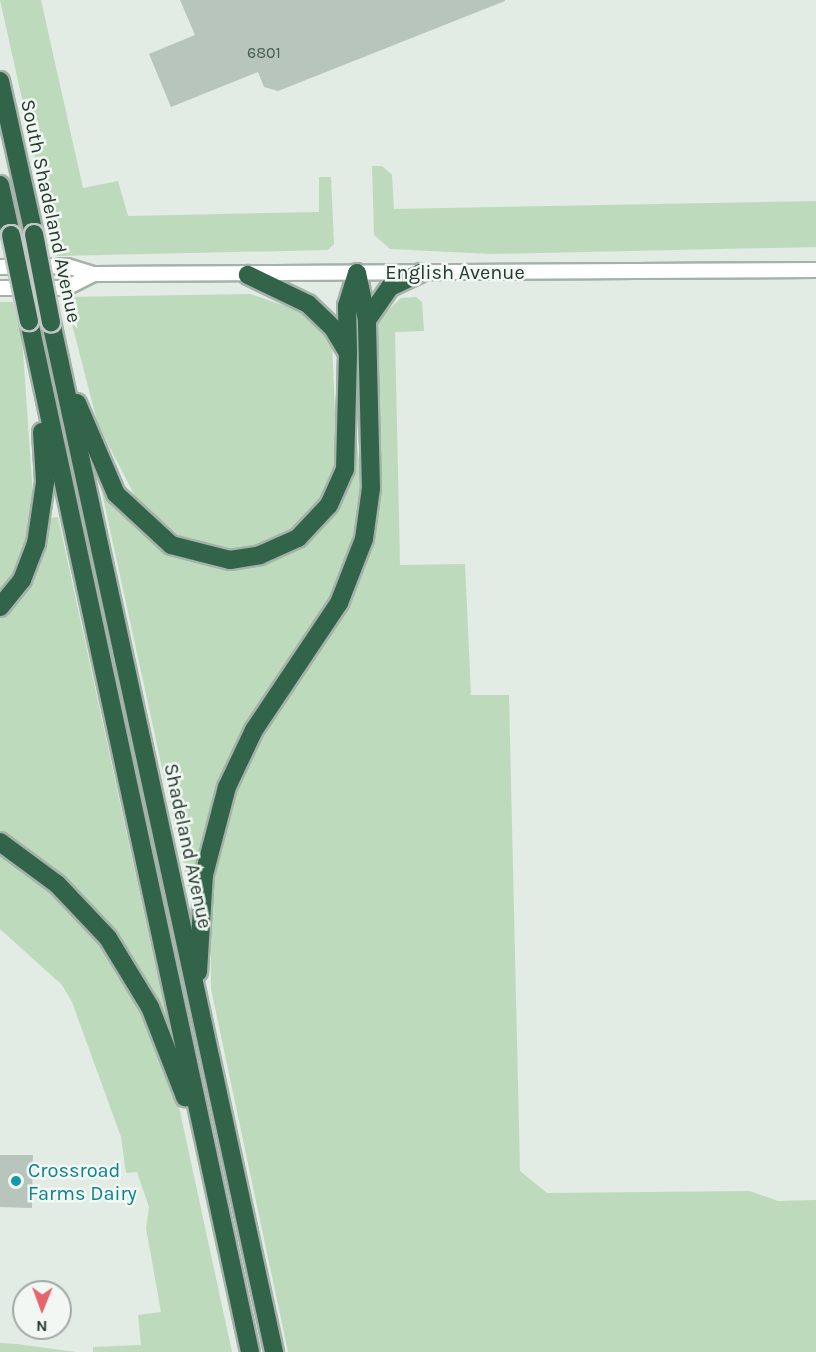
<!DOCTYPE html>
<style>
body{margin:0}
#map{position:relative;width:816px;height:1352px;overflow:hidden;background:#e2ebe4;font-family:Karla,sans-serif}
div>[style]{position:absolute}
.green>*{inset:0;background:#bedabc}
.building>*{inset:0;background:#b7c5bc}
.roads{filter:drop-shadow(2px 0 #a5b2a9) drop-shadow(-2px 0 #a5b2a9) drop-shadow(0 2px #a5b2a9) drop-shadow(0 -2px #a5b2a9)}
.minor>*{height:14px;margin:-7px;padding:0 7px;transform-origin:7px;border-radius:7px;background:#fff}
.highway>*{height:18px;margin:-9px;padding:0 9px;transform-origin:9px;border-radius:9px;background:#32644a}
.bridges{filter:drop-shadow(2px 0 #c1c8c4) drop-shadow(-2px 0 #c1c8c4) drop-shadow(0 2px #c1c8c4) drop-shadow(0 -2px #c1c8c4)}
.highway-bridge>*{height:18px;margin:-9px;padding:0 9px;transform-origin:9px;border-radius:9px;background:#32644a}
.dots>*{width:16px;height:16px;translate:-50% -50%;box-sizing:border-box;border:3px solid #f2f7f3;border-radius:50%}
span{translate:-50% -50%;white-space:nowrap;text-align:center;line-height:1.15;-webkit-text-stroke:5px #f2f7f3;paint-order:stroke}
.number-label{font-size:16px;color:#485d51}
.number-label span{-webkit-text-stroke-width:0}
.street-label{font-size:20px;color:#233a2d}
.culture-label{font-size:20px;color:#0d838f}
.left{translate:0 -50%;text-align:left}
.north{position:absolute;left:12px;top:1280px;width:60px;height:60px;box-sizing:border-box;background:#f2f7f3;border:2px solid #9faba4;border-radius:50%;rotate:181deg;font-size:16px;font-weight:700;line-height:24px;text-align:center;color:#233a2d}
.north::after{content:'';display:block;margin:auto;width:21px;height:27px;background:#e6646d;clip-path:polygon(50% 0,100% 100%,50% 72%,0 100%)}
</style>
<div id="map">
<div class="green">
<div style="clip-path:polygon(0 0,41px 0,83px 188px,118px 181px,128px 216px,319px 212px,319px 177px,331px 177px,334px 244px,328px 250px,57px 256px)"></div>
<div style="clip-path:polygon(372px 166px,382px 166px,392px 175px,394px 209px,816px 201px,816px 247px,491px 254px,390px 249px,374px 235px)"></div>
<div style="clip-path:polygon(250px 294px,309px 314px,332px 342px,337px 459px,320px 504px,290px 533px,255px 548px,228px 552px,180px 536px,137px 500px,98px 425px,65px 297px)"></div>
<div style="clip-path:polygon(416px 297px,422px 302px,424px 331px,395px 332px,400px 565px,465px 564px,471px 695px,509px 695px,520px 1171px,547px 1193px,750px 1191px,778px 1201px,816px 1200px,816px 1352px,288px 1352px,211px 989px,210px 886px,236px 785px,288px 695px,340px 622px,359px 581px,375px 525px,379px 481px,378px 320px,401px 298px)"></div>
<div style="clip-path:polygon(0 302px,13px 302px,22px 337px,34px 510px,23px 556px,0 594px)"></div>
<div style="clip-path:polygon(356px 435px,364px 503px,345px 578px,272px 694px,196px 886px,188px 887px,100px 484px,161px 548px,211px 566px,256px 564px,305px 542px,333px 512px,350px 475px)"></div>
<div style="clip-path:polygon(58px 517px,156px 968px,161px 968px,171px 1017px,162px 1019px,146px 987px,0 837px,0 618px,15px 603px,49px 518px)"></div>
<div style="clip-path:polygon(0 851px,52px 890px,101px 941px,143px 1008px,176px 1093px,232px 1352px,93px 1352px,93px 1347px,141px 1345px,138px 1315px,161px 1312px,146px 1228px,149px 1207px,137px 1172px,126px 1173px,121px 1137px,72px 1002px,62px 985px,0 929px)"></div>
<div style="clip-path:polygon(0 1343px,17px 1344px,76px 1352px,0 1352px)"></div>
</div>
<div class="building">
<div style="clip-path:polygon(180px 0,505px 0,505px 1px,278px 91px,264px 87px,258px 72px,171px 107px,149px 54px,195px 35px)"></div>
<div style="clip-path:polygon(0 1155px,33px 1155px,32px 1208px,0 1207px)"></div>
</div>
<div class="roads">
<div class="minor">
<div style="left:0;top:267px;width:67px;rotate:-0.9deg"></div>
<div style="left:67px;top:266px;width:28px;rotate:17deg"></div>
<div style="left:94px;top:274px;width:722px;rotate:-0.32deg"></div>
<div style="left:0;top:288px;width:66px"></div>
<div style="left:66px;top:288px;width:31px;rotate:-27deg"></div>
</div>
<div class="highway">
<div style="left:0;top:81px;width:157px;rotate:77.5deg"></div>
<div style="left:0;top:185px;width:51px;rotate:77.6deg"></div>
<div style="left:367px;top:320px;width:40px;rotate:-55.1deg"></div>
<div style="left:390px;top:287px;width:33px;rotate:-25deg"></div>
<div style="left:29px;top:321px;width:1054px;rotate:77.9deg"></div>
<div style="left:51px;top:322px;width:1054px;rotate:77.78deg"></div>
<div style="left:348px;top:351px;width:45px;rotate:-91.3deg"></div>
<div style="left:347px;top:306px;width:34px;rotate:-73deg"></div>
<div style="left:77px;top:403px;width:99px;rotate:66.8deg"></div>
<div style="left:116px;top:494px;width:75px;rotate:42.8deg"></div>
<div style="left:171px;top:545px;width:61px;rotate:14.3deg"></div>
<div style="left:230px;top:560px;width:30px;rotate:-9deg"></div>
<div style="left:260px;top:555px;width:42px;rotate:-24.1deg"></div>
<div style="left:298px;top:538px;width:45px;rotate:-46.8deg"></div>
<div style="left:329px;top:505px;width:39px;rotate:-66deg"></div>
<div style="left:345px;top:469px;width:116px;rotate:-88.5deg"></div>
<div style="left:348px;top:353px;width:29px;rotate:-121deg"></div>
<div style="left:333px;top:328px;width:35px;rotate:-136deg"></div>
<div style="left:308px;top:304px;width:67px;rotate:-154.2deg"></div>
<div style="left:0;top:607px;width:35px;rotate:-51deg"></div>
<div style="left:22px;top:580px;width:39px;rotate:-69deg"></div>
<div style="left:36px;top:544px;width:63px;rotate:-81.7deg"></div>
<div style="left:45px;top:482px;width:50px;rotate:-93.4deg"></div>
<div style="left:0;top:842px;width:71px;rotate:36.4deg"></div>
<div style="left:57px;top:884px;width:74px;rotate:46.6deg"></div>
<div style="left:108px;top:938px;width:81px;rotate:58.7deg"></div>
<div style="left:150px;top:1007px;width:97px;rotate:68.7deg"></div>
<div style="left:198px;top:972px;width:97px;rotate:-86.5deg"></div>
<div style="left:204px;top:875px;width:91px;rotate:-75.4deg"></div>
<div style="left:227px;top:787px;width:63px;rotate:-64.7deg"></div>
<div style="left:254px;top:730px;width:153px;rotate:-56.2deg"></div>
<div style="left:339px;top:603px;width:69px;rotate:-68.7deg"></div>
<div style="left:364px;top:539px;width:51px;rotate:-82.2deg"></div>
<div style="left:371px;top:488px;width:168px;rotate:-91.4deg"></div>
<div style="left:367px;top:320px;width:48px;rotate:-102deg"></div>
</div>
</div>
<div class="bridges">
<div class="highway-bridge">
<div style="left:34px;top:234px;width:90px;rotate:79.1deg"></div>
<div style="left:11px;top:235px;width:88px;rotate:78.2deg"></div>
</div>
</div>
<div class="dots">
<div style="left:16px;top:1181px;background:#0f9aa8"></div>
</div>
<div class="number-label">
<span style="left:264px;top:53px">6801</span>
</div>
<div class="street-label">
<span style="left:51px;top:211px;rotate:78deg">South Shadeland Avenue</span>
<span style="left:455px;top:272px">English Avenue</span>
<span style="left:188px;top:846px;rotate:78deg">Shadeland Avenue</span>
</div>
<div class="culture-label">
<span class="left" style="left:28px;top:1182px">Crossroad<br>Farms Dairy</span>
</div>
<div class="north">N</div>
</div>
